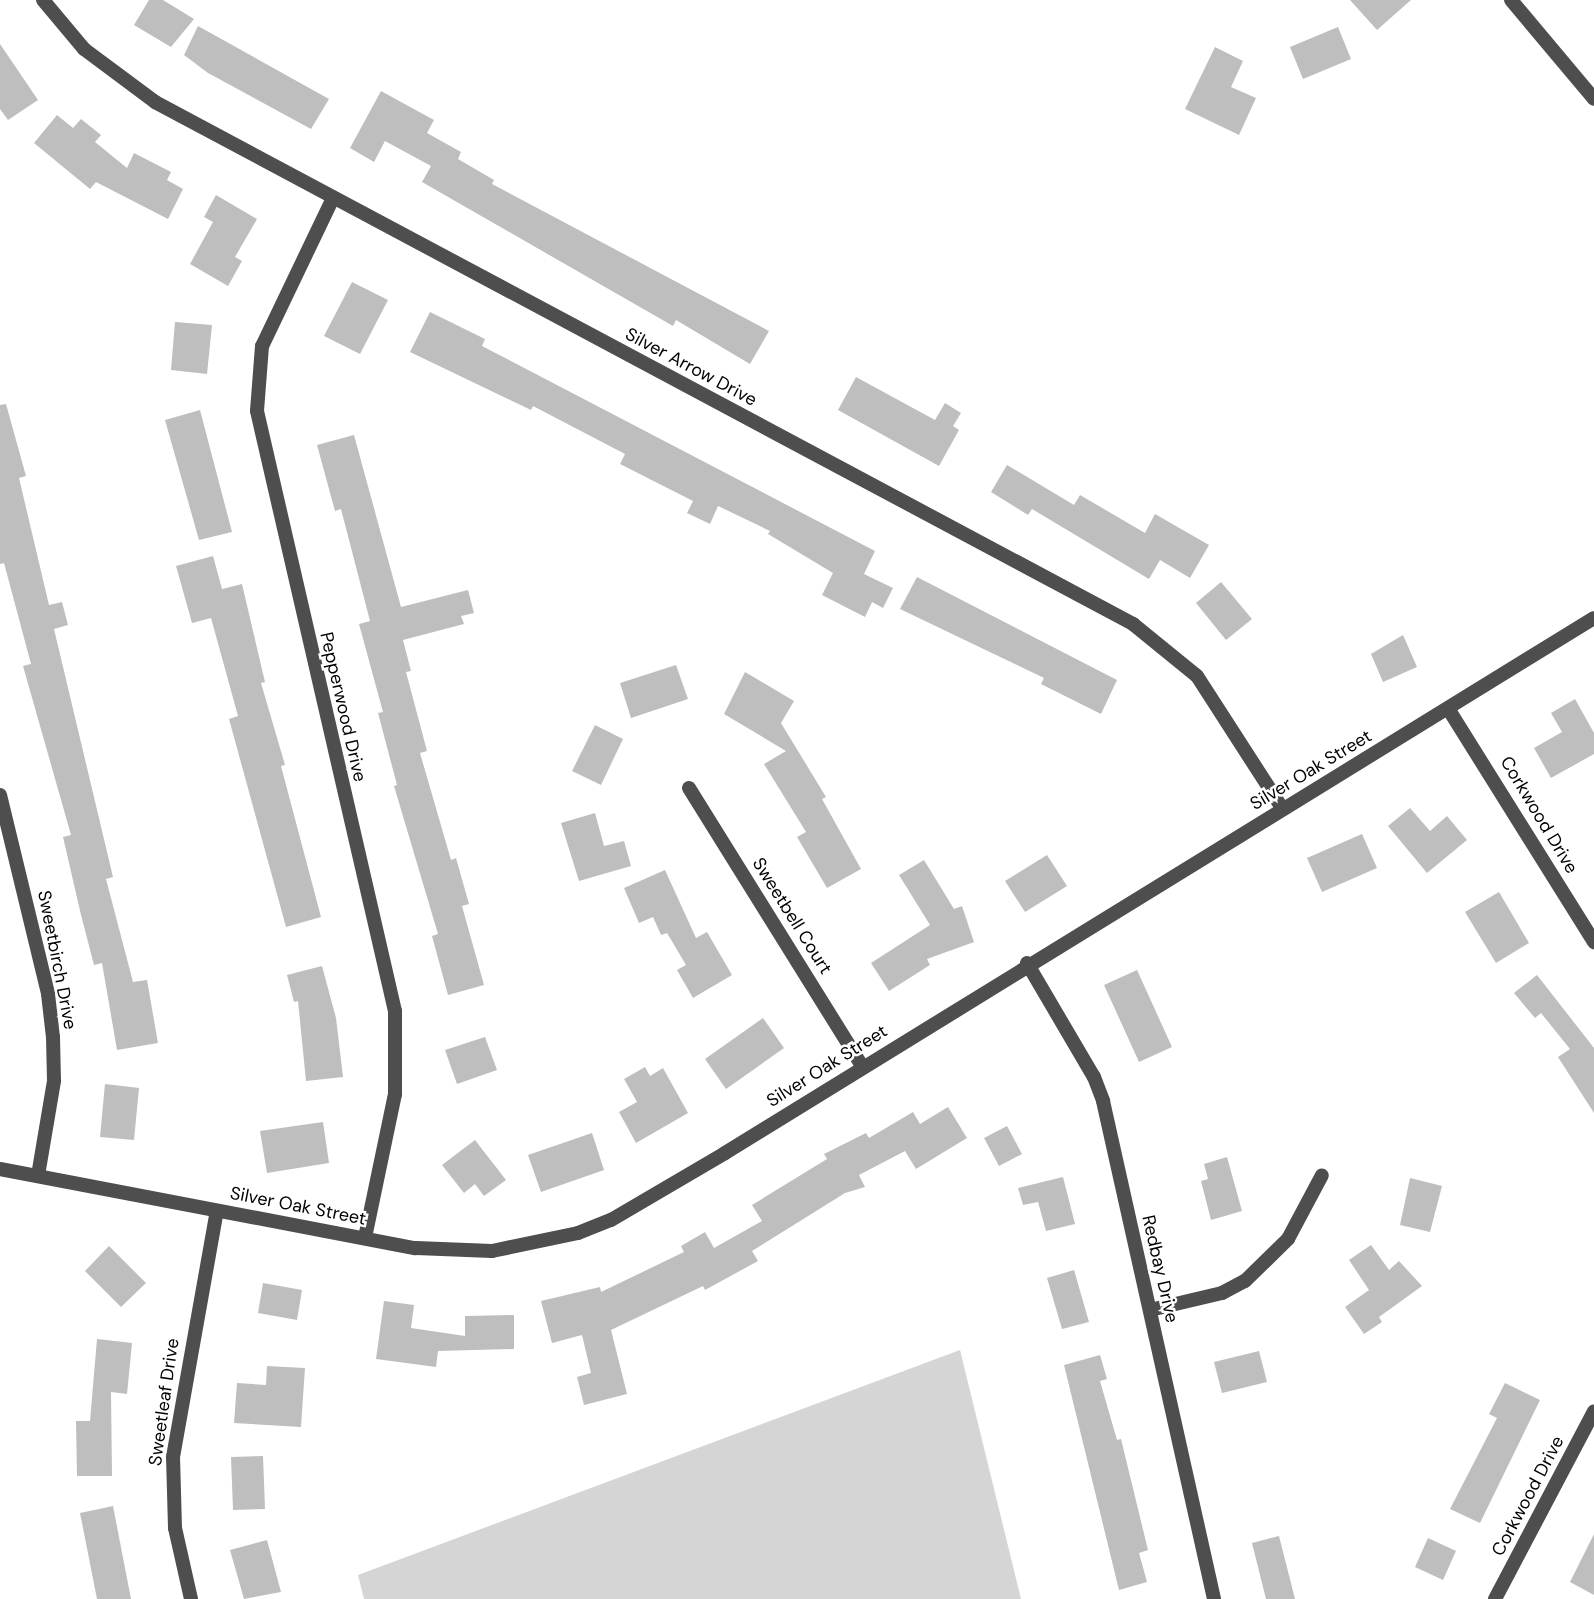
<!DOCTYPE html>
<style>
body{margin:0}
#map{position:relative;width:1594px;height:1599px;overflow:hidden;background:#fff;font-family:"DM Sans",sans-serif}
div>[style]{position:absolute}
.green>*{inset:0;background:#d5d5d5}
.building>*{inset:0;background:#bebebe}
.minor>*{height:14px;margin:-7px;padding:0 7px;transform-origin:7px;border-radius:7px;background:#4e4e4e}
span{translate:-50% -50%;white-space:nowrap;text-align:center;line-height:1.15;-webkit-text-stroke:5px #fff;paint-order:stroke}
.street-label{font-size:18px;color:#000}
</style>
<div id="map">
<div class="green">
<div style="clip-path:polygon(960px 1350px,1021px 1599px,364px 1599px,358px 1575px)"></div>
</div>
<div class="building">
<div style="clip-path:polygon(149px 0,163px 0,194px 19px,171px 47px,134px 25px)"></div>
<div style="clip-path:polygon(1350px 0,1411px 0,1377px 30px)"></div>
<div style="clip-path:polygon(198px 26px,329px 99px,311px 129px,208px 73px,184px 55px)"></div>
<div style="clip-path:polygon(1338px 27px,1351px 59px,1303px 79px,1290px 47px)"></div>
<div style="clip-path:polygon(0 44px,38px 100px,8px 120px,0 109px)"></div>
<div style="clip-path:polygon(1215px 47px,1243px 61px,1231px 87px,1256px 98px,1239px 135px,1185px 109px)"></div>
<div style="clip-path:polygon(381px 91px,434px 120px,427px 133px,461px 152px,458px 159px,494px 180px,492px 184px,769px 331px,750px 364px,676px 320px,673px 326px,422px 182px,431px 166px,385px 141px,374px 162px,350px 148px)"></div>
<div style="clip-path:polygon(57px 115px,73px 128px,81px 119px,101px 135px,95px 142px,127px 168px,134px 153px,171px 172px,167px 180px,183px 189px,168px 219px,96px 182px,90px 189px,34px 143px)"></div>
<div style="clip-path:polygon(216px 195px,257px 219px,235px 257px,242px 261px,228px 286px,190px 264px,213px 222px,204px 217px)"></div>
<div style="clip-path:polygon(352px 282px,388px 300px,360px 354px,324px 336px)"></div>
<div style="clip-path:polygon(430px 312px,485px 339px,482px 346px,875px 551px,864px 574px,893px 588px,883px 608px,872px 602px,865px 617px,822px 595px,833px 573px,768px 534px,770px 531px,718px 506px,710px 524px,687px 513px,693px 501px,620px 464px,625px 454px,533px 406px,531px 410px,410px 352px)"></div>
<div style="clip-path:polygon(175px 322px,212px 325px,207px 374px,171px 370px)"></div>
<div style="clip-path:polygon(856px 377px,935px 420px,945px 403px,961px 413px,953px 426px,959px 430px,939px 466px,838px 410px)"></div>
<div style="clip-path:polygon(6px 404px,26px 476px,19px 478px,49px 605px,62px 602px,68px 625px,54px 629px,113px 877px,106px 879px,133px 982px,147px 980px,158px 1043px,117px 1050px,102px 963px,94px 965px,81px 915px,63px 837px,71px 835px,23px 666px,31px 664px,4px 563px,0 564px,0 405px)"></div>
<div style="clip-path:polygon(200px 410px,232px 532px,199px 540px,165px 420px)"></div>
<div style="clip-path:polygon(354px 435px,401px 607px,468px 590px,474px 613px,461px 616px,464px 624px,403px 640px,411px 671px,406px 672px,427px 751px,420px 753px,451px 860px,456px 858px,469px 904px,462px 906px,484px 985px,448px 995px,432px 936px,438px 934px,394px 786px,397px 785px,378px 713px,383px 712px,359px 624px,370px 621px,341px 509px,335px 511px,317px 445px)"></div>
<div style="clip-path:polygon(1007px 465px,1074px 505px,1080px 495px,1145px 533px,1155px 514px,1209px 545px,1190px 578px,1160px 560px,1149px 579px,1032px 509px,1028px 515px,991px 492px)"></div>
<div style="clip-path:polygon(213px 556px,222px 589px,242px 584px,265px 682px,261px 683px,285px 765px,281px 766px,321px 917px,286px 927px,229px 719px,238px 716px,211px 618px,192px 623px,176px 566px)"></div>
<div style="clip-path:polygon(917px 577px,1117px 680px,1101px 714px,1041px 684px,1044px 678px,900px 609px)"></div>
<div style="clip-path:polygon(1221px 582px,1252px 619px,1226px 640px,1196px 603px)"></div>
<div style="clip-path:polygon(1403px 635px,1417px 667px,1383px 682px,1371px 654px)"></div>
<div style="clip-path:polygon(676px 665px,688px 699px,631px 718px,620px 683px)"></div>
<div style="clip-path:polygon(745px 672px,794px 701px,781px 723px,826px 797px,822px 799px,861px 869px,827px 888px,797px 837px,806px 832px,764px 764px,786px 751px,724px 714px)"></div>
<div style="clip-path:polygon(1575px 699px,1594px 733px,1594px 754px,1551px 778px,1534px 748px,1562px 732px,1551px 713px)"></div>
<div style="clip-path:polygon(595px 725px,623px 739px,601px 785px,572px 771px)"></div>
<div style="clip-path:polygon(1410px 808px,1430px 831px,1447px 816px,1467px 840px,1427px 873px,1388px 826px)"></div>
<div style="clip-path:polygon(595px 813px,604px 846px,624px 841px,631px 866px,579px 881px,561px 823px)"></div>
<div style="clip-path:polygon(1362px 834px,1377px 868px,1322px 892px,1307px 858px)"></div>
<div style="clip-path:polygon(1047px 855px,1067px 886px,1025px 912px,1005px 881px)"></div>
<div style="clip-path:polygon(924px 860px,954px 909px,962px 906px,974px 942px,927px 959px,930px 965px,889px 991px,871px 963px,930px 925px,899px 875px)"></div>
<div style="clip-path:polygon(665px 870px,696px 938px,707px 932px,732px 975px,693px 998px,677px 970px,686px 965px,667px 933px,661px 935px,653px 917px,639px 923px,624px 888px)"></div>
<div style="clip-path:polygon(1499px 892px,1529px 943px,1496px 963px,1465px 912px)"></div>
<div style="clip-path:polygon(322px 966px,336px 1018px,343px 1077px,306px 1081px,298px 1001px,294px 1002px,287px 975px)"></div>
<div style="clip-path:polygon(1137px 970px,1172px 1047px,1139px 1062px,1104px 985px)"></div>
<div style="clip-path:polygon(1537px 975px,1594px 1048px,1594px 1113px,1558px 1057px,1570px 1049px,1541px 1013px,1535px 1018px,1514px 993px)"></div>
<div style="clip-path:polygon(763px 1018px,784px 1048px,726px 1089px,705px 1059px)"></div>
<div style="clip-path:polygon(485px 1037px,497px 1070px,457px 1084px,445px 1050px)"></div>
<div style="clip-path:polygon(645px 1067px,650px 1076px,663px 1068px,688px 1113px,636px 1143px,619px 1112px,637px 1102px,624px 1079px)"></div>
<div style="clip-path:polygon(105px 1084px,139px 1088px,134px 1140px,100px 1137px)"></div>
<div style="clip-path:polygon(948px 1107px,967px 1138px,916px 1169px,905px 1151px,859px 1175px,865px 1187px,845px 1193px,752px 1251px,758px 1261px,705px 1290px,703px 1286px,611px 1330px,627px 1394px,584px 1405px,577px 1377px,591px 1373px,582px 1335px,552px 1343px,541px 1301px,600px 1287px,601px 1292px,684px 1252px,681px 1246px,705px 1232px,714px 1248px,762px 1221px,752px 1205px,827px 1159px,824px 1154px,866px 1133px,869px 1138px,913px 1112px,920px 1124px)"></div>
<div style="clip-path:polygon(323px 1122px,329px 1163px,267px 1173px,260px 1131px)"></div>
<div style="clip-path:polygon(1007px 1126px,1022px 1154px,999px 1166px,984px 1138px)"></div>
<div style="clip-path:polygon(592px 1133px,604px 1170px,541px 1192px,528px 1155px)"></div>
<div style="clip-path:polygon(475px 1140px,506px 1180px,484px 1196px,475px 1184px,464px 1193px,442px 1165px)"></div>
<div style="clip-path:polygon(1227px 1157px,1242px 1211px,1211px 1220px,1201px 1181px,1208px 1179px,1204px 1164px)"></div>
<div style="clip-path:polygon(1063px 1177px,1075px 1224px,1046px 1231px,1038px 1202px,1023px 1205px,1018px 1188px)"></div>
<div style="clip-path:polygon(1410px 1178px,1442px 1186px,1430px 1232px,1400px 1225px)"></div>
<div style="clip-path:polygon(1371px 1245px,1389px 1270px,1399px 1261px,1422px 1286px,1379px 1317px,1382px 1322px,1364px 1334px,1345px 1307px,1369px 1290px,1349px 1260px)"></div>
<div style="clip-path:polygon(109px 1246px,146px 1283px,121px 1307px,85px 1271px)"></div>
<div style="clip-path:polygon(1074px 1270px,1089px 1322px,1062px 1329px,1047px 1278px)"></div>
<div style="clip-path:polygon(263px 1283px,302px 1290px,297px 1320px,258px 1313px)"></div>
<div style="clip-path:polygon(384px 1301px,414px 1305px,411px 1328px,465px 1336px,465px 1316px,514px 1315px,514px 1349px,438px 1351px,436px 1367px,376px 1359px)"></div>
<div style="clip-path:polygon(97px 1339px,132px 1343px,127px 1394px,111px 1392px,112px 1476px,77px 1476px,76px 1421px,90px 1421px)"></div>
<div style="clip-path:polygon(1259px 1351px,1267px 1382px,1222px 1393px,1214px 1362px)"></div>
<div style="clip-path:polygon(1100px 1355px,1107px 1379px,1100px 1381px,1117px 1440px,1121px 1439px,1148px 1550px,1139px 1553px,1147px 1582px,1119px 1590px,1064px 1365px)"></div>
<div style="clip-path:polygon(267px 1366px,305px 1368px,301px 1427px,234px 1423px,237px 1383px,266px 1385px)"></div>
<div style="clip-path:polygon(1505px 1383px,1540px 1400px,1480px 1523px,1450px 1509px,1497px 1418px,1489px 1414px)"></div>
<div style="clip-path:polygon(263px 1456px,265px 1509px,233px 1510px,231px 1457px)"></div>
<div style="clip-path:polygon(113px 1506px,131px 1599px,97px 1599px,80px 1513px)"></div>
<div style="clip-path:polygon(1594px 1534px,1594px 1595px,1570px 1582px)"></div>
<div style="clip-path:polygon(1279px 1536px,1295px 1599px,1266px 1599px,1252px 1543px)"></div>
<div style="clip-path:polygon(1428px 1538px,1456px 1551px,1443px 1580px,1415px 1567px)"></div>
<div style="clip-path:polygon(267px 1540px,281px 1592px,244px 1599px,230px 1550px)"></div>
</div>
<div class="minor">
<div style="left:43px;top:0;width:64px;rotate:50.1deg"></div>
<div style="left:84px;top:49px;width:89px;rotate:36.7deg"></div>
<div style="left:155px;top:102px;width:1109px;rotate:28.09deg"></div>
<div style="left:1133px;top:624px;width:82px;rotate:39.1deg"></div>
<div style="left:1197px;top:676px;width:157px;rotate:57.2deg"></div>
<div style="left:1511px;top:0;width:129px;rotate:50deg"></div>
<div style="left:333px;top:198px;width:164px;rotate:115.6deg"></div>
<div style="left:262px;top:346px;width:65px;rotate:94.4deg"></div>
<div style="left:257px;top:411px;width:616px;rotate:77.05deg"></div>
<div style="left:395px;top:1011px;width:83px;rotate:90deg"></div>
<div style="left:395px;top:1094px;width:147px;rotate:101.8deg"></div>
<div style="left:1449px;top:710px;width:274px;rotate:58deg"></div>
<div style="left:689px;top:788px;width:327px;rotate:58.1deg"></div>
<div style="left:0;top:795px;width:205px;rotate:76.4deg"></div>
<div style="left:48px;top:994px;width:43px;rotate:83.4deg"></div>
<div style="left:53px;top:1037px;width:44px;rotate:88.7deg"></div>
<div style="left:54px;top:1081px;width:96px;rotate:99.6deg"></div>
<div style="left:1027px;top:963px;width:132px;rotate:59.6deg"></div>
<div style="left:1094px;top:1077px;width:26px;rotate:69deg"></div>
<div style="left:1103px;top:1101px;width:510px;rotate:77.43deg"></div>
<div style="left:0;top:1169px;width:423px;rotate:10.8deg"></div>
<div style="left:416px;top:1248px;width:76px;rotate:2.3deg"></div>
<div style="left:492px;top:1251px;width:88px;rotate:-11.8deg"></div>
<div style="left:578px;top:1233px;width:35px;rotate:-22deg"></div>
<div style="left:611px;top:1220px;width:132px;rotate:-30.4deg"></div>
<div style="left:725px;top:1153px;width:1020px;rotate:-31.62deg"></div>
<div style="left:1150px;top:1310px;width:74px;rotate:-13.3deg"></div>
<div style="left:1222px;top:1293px;width:26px;rotate:-28deg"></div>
<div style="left:1245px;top:1281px;width:60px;rotate:-44.3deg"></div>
<div style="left:1288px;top:1239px;width:72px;rotate:-62deg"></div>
<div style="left:191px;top:1599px;width:73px;rotate:-102.7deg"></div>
<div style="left:175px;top:1528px;width:71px;rotate:-91.6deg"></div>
<div style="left:173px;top:1457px;width:250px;rotate:-79.9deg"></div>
<div style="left:1495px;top:1599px;width:212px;rotate:-62.2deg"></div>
</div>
<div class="street-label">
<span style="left:691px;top:367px;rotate:28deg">Silver Arrow Drive</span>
<span style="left:343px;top:707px;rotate:77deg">Pepperwood Drive</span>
<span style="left:1311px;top:770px;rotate:-31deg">Silver Oak Street</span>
<span style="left:1539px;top:815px;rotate:59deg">Corkwood Drive</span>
<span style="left:792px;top:916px;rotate:58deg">Sweetbell Court</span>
<span style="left:57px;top:960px;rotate:79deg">Sweetbirch Drive</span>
<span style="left:827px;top:1066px;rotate:-32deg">Silver Oak Street</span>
<span style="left:298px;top:1206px;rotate:11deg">Silver Oak Street</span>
<span style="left:1160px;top:1269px;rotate:77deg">Redbay Drive</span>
<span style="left:164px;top:1402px;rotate:-82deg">Sweetleaf Drive</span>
<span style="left:1528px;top:1496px;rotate:-62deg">Corkwood Drive</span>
</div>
</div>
